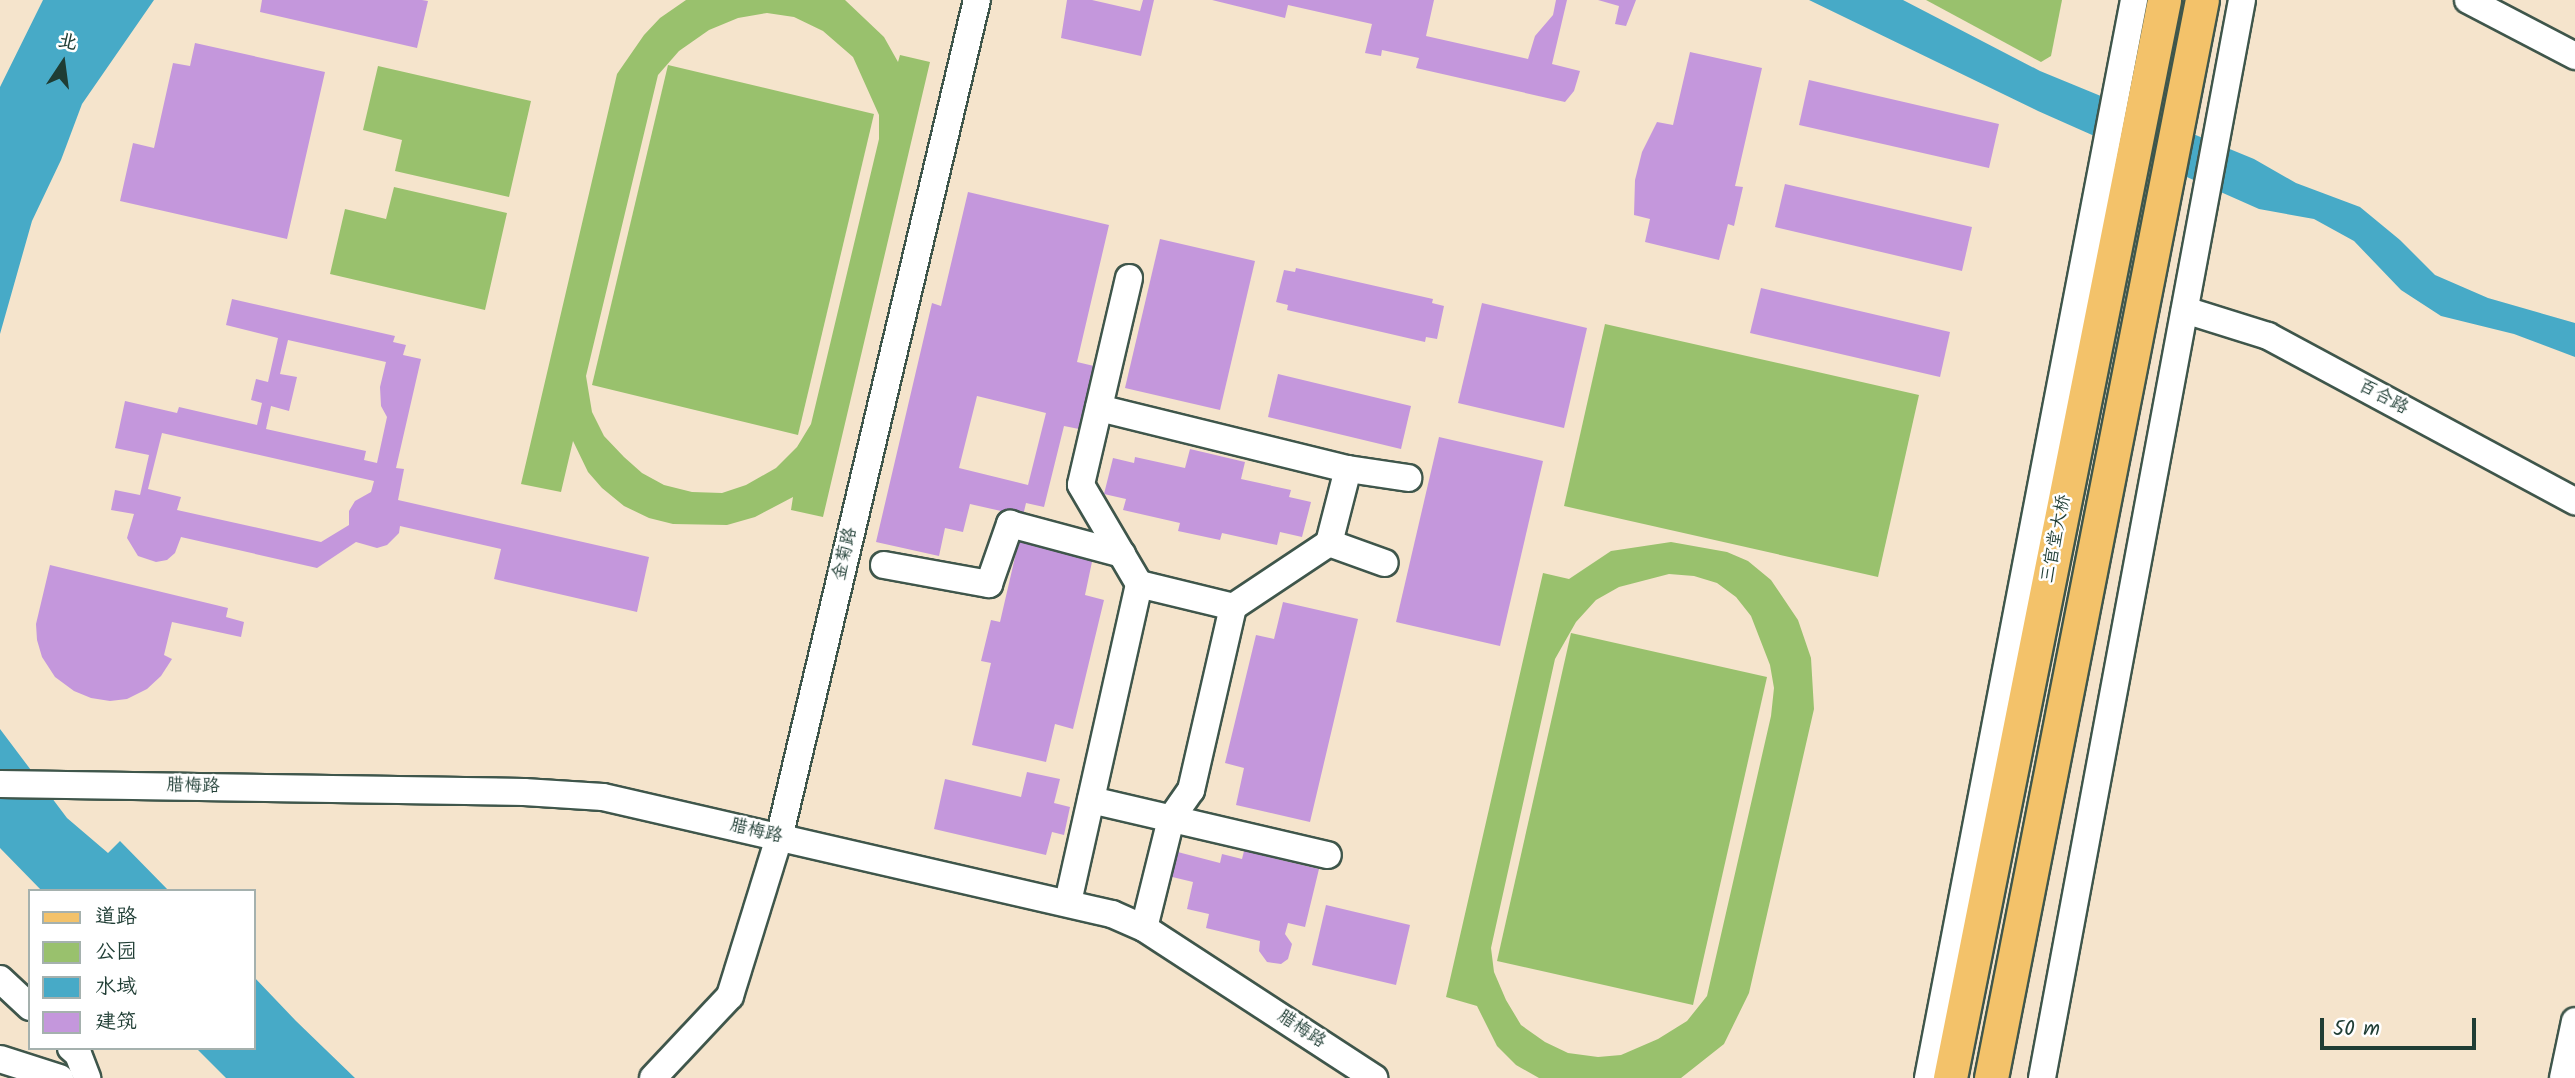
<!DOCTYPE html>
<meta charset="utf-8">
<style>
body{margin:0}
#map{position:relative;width:2575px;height:1078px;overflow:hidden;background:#f5e4cc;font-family:Kalam,"LXGW WenKai TC",sans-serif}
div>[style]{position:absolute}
.green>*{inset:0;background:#99c16d}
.water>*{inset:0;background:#47aac7}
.building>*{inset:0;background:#c497dc}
.roads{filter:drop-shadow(2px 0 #3f564b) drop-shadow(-2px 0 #3f564b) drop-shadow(0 2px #3f564b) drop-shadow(0 -2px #3f564b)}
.minor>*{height:26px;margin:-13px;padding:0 13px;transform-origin:13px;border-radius:13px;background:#fff}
.major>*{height:33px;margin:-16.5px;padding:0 16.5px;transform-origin:16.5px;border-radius:16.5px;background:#f3c26a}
.bridges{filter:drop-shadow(2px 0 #3f564b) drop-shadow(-2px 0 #3f564b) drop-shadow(0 2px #3f564b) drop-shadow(0 -2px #3f564b)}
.major-bridge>*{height:33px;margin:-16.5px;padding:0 16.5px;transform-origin:16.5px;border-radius:16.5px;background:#f3c26a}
span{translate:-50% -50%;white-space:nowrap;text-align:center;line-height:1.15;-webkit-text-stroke:5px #fff;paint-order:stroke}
.street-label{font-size:18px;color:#1f3d34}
.legend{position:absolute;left:28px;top:889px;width:228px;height:161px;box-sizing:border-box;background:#fff;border:2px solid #a5b1ae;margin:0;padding:9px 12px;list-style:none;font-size:21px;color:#1f3d34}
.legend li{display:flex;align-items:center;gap:14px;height:35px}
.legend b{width:35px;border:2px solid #a5b1ae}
.north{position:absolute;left:28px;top:28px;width:70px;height:70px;-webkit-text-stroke:5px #fff;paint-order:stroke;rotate:13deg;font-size:19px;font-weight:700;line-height:28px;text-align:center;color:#1f3d34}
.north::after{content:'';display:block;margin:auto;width:24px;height:32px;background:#1f3d34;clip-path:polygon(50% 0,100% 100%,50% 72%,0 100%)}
.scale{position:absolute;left:2320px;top:1018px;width:156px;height:32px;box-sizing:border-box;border:4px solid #1f3d34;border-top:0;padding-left:9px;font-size:21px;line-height:24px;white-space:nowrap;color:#1f3d34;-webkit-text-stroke:5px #fff;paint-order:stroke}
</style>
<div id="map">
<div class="green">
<div style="clip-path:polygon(evenodd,686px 0,845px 0,884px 37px,898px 62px,900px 55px,930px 62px,823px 517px,791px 510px,793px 497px,755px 517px,727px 525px,673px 524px,649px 518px,624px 506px,602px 488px,588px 472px,573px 441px,561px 492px,521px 484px,617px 74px,644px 35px,660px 18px,686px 0,767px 13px,794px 17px,823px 31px,853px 57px,879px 115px,879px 139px,811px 424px,797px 447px,776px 468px,746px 485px,722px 493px,692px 492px,664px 485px,642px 473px,624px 457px,604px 436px,592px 412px,586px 376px,658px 75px,679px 51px,709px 30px,738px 18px,767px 13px)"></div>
<div style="clip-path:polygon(1926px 0,2062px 0,2051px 56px,2041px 62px)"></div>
<div style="clip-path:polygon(668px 65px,874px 114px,798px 435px,592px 385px)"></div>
<div style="clip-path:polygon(378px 66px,531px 101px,509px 197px,395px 171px,402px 140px,363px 130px)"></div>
<div style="clip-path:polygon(394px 187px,507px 213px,485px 310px,330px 274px,345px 209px,386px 219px)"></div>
<div style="clip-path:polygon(1605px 324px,1919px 395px,1878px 577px,1564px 506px)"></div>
<div style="clip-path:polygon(evenodd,1671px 542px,1727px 552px,1748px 561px,1771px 580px,1798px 620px,1811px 658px,1814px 709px,1749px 993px,1724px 1044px,1681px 1078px,1539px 1078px,1516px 1065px,1497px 1046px,1477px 1006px,1446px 997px,1543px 573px,1569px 579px,1611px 551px,1671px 542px,1669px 574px,1694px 576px,1717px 583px,1736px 597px,1751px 616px,1770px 665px,1774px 688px,1771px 716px,1707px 996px,1687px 1021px,1658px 1039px,1621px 1055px,1598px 1057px,1568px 1053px,1545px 1042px,1521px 1025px,1506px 1000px,1494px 972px,1491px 948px,1555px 659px,1576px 622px,1596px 600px,1619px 587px,1669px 574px)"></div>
<div style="clip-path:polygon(1571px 633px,1767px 677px,1693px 1005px,1497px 961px)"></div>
</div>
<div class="water">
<div style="clip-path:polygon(43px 0,154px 0,82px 104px,61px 160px,32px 221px,0 334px,0 87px)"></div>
<div style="clip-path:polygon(1809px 0,1903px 0,2040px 71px,2254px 159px,2296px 183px,2360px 207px,2400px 240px,2435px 275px,2488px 298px,2575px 323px,2575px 357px,2514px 334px,2441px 316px,2401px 290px,2354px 241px,2314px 219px,2259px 209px,2038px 111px)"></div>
<div style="clip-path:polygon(0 729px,67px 818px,108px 853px,120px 841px,169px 891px,42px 891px,0 848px)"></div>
<div style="clip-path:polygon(254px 977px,296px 1021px,355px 1078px,226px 1078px,196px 1048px,254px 1048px)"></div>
</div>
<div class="building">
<div style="clip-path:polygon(262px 0,422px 0,428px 1px,417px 48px,260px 12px)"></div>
<div style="clip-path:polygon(1067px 0,1092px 0,1140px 11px,1143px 0,1154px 0,1141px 56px,1061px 38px)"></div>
<div style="clip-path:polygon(1212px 0,1434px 0,1426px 36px,1528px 59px,1535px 36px,1553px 15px,1556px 0,1567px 0,1552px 64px,1580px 71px,1574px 91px,1565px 102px,1416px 68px,1419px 58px,1382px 50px,1381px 56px,1365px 53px,1372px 24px,1288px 5px,1285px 18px)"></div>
<div style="clip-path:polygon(1598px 0,1636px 0,1626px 26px,1615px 24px,1619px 6px)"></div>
<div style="clip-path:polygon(195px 43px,325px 72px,287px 239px,120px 201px,133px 143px,154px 148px,173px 63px,190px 66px)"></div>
<div style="clip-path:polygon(1690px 52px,1762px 68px,1735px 186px,1743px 187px,1734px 226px,1728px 224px,1719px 260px,1645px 242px,1650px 219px,1634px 215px,1635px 180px,1642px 152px,1657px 122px,1673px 125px)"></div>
<div style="clip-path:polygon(1809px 80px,1999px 124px,1989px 168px,1799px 125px)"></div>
<div style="clip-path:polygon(1785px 184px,1972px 227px,1962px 271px,1775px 227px)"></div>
<div style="clip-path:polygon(evenodd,968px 192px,1109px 225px,1077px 362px,1094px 366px,1079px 429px,1064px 426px,1044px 507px,1026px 503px,1023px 516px,970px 504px,963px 532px,945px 528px,939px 556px,876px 542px,932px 303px,941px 306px,968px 192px,977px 396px,1046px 413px,1028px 485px,959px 468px,977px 396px)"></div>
<div style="clip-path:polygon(1160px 239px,1255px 261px,1220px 410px,1125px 388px)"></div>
<div style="clip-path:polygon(1296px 268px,1433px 299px,1432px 303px,1444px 306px,1437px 339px,1426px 337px,1425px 342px,1287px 310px,1288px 305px,1276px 302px,1284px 270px,1295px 272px)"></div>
<div style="clip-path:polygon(1761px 288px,1950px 332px,1940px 377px,1750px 333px)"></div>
<div style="clip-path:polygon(evenodd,232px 299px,395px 336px,393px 342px,406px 345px,403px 355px,421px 359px,396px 468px,404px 469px,398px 500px,649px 557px,637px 612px,494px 579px,501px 549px,400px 526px,399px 533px,387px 545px,377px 548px,356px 542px,317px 568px,181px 537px,175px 553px,167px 560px,156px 562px,138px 556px,127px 538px,134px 514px,111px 510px,115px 490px,140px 495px,149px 455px,115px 448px,125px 401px,177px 413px,179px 407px,257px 425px,262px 403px,251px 400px,256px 379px,268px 382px,278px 338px,226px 325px,232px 299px,288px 340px,386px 362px,380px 387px,381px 406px,387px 417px,377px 463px,364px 460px,366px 451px,266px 429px,271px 406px,289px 411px,297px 377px,280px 374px,288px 340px,232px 299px,162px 433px,374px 481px,371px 492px,355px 501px,349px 511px,349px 525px,321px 542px,177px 510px,181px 497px,148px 489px,162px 433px)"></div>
<div style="clip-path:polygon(1482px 303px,1587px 328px,1564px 428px,1458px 403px)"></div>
<div style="clip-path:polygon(1278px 374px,1411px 406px,1401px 449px,1268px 417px)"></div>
<div style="clip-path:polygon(1439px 437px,1543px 461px,1500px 646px,1396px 622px)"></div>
<div style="clip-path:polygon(1190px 449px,1245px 462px,1241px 479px,1291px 490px,1289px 497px,1311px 502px,1302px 537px,1280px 532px,1277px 545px,1222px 533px,1220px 540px,1178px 531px,1180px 523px,1123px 510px,1126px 499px,1104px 494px,1113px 458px,1134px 463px,1135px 457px,1185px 468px)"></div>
<div style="clip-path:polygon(1019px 540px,1093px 557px,1085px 595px,1104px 600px,1073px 729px,1055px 724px,1046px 762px,972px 745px,991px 663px,981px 661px,991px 620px,1000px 622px)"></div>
<div style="clip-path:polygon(50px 565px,228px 608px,226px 617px,244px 622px,241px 637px,172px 622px,164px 655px,172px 659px,161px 676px,147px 689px,127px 699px,110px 701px,91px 698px,74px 691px,55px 677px,42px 657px,37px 640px,36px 624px)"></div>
<div style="clip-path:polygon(1283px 602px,1358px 619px,1310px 822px,1236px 805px,1244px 768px,1225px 763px,1256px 635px,1274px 639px)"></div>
<div style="clip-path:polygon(1027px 772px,1060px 779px,1054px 803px,1070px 807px,1064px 835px,1052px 832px,1046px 855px,934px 829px,945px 779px,1021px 797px)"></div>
<div style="clip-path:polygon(1170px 850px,1220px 863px,1222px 854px,1242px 859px,1244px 851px,1319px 869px,1305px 927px,1288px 923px,1285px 934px,1292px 944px,1288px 959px,1281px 964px,1267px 962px,1259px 951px,1260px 941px,1206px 928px,1209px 914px,1187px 909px,1193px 882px,1164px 875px)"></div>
<div style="clip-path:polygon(1326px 905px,1410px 925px,1396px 985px,1312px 965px)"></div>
</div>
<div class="roads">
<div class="minor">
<div style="left:2468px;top:0;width:121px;rotate:27.6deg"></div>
<div style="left:1129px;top:278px;width:212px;rotate:103.1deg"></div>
<div style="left:1081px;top:485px;width:115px;rotate:59.6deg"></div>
<div style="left:2185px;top:310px;width:87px;rotate:17.4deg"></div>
<div style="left:2268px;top:336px;width:349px;rotate:28.3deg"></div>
<div style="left:1099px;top:408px;width:256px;rotate:13.8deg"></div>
<div style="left:1348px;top:469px;width:61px;rotate:8.5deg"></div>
<div style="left:1329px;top:543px;width:59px;rotate:19.7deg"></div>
<div style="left:884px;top:565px;width:107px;rotate:10.3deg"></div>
<div style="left:989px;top:584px;width:64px;rotate:-70.7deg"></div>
<div style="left:1010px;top:524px;width:116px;rotate:15deg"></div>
<div style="left:1233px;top:607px;width:115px;rotate:-33.7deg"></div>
<div style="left:1329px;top:543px;width:76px;rotate:-75.6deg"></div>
<div style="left:0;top:784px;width:524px;rotate:0.87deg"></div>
<div style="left:524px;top:792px;width:79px;rotate:3.6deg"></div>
<div style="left:603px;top:797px;width:522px;rotate:12.95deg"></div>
<div style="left:1112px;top:914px;width:35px;rotate:24deg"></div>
<div style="left:1144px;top:928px;width:275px;rotate:33.1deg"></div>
<div style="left:1091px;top:800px;width:243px;rotate:13.1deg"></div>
<div style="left:1068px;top:902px;width:326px;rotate:-77.4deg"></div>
<div style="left:1139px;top:584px;width:97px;rotate:13.7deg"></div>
<div style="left:1233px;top:607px;width:188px;rotate:102.9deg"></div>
<div style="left:1191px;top:790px;width:35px;rotate:125deg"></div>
<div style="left:1171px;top:819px;width:112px;rotate:103.9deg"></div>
<div style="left:0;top:979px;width:41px;rotate:43deg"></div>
<div style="left:71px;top:1048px;width:9px;rotate:41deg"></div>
<div style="left:78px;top:1054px;width:26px;rotate:69deg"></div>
<div style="left:0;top:1059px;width:63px;rotate:17.6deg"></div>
<div style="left:653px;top:1078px;width:112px;rotate:-46.8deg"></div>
<div style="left:730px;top:996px;width:165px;rotate:-72.8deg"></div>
<div style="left:779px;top:838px;width:861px;rotate:-76.71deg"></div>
<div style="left:1928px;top:1078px;width:1098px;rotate:-79.18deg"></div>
<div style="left:2042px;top:1078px;width:1096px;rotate:-79.49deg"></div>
<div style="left:2563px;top:1078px;width:58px;rotate:-78.1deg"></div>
</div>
<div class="major">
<div style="left:1950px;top:1078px;width:1099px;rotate:-78.77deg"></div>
</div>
</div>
<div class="bridges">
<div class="major-bridge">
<div style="left:1991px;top:1078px;width:1098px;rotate:-78.93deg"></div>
</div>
</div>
<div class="street-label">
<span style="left:2383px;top:398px;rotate:28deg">百合路</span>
<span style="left:2057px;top:539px;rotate:-79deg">三官堂大桥</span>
<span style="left:846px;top:554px;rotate:-77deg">金菊路</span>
<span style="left:193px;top:787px;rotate:1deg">腊梅路</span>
<span style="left:756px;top:832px;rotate:13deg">腊梅路</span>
<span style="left:1301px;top:1030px;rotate:33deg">腊梅路</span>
</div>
<ul class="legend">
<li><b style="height:9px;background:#f3c26a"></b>道路</li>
<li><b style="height:19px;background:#99c16d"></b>公园</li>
<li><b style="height:19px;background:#47aac7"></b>水域</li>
<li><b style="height:19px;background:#c497dc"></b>建筑</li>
</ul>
<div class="north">北</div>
<div class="scale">50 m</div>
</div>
